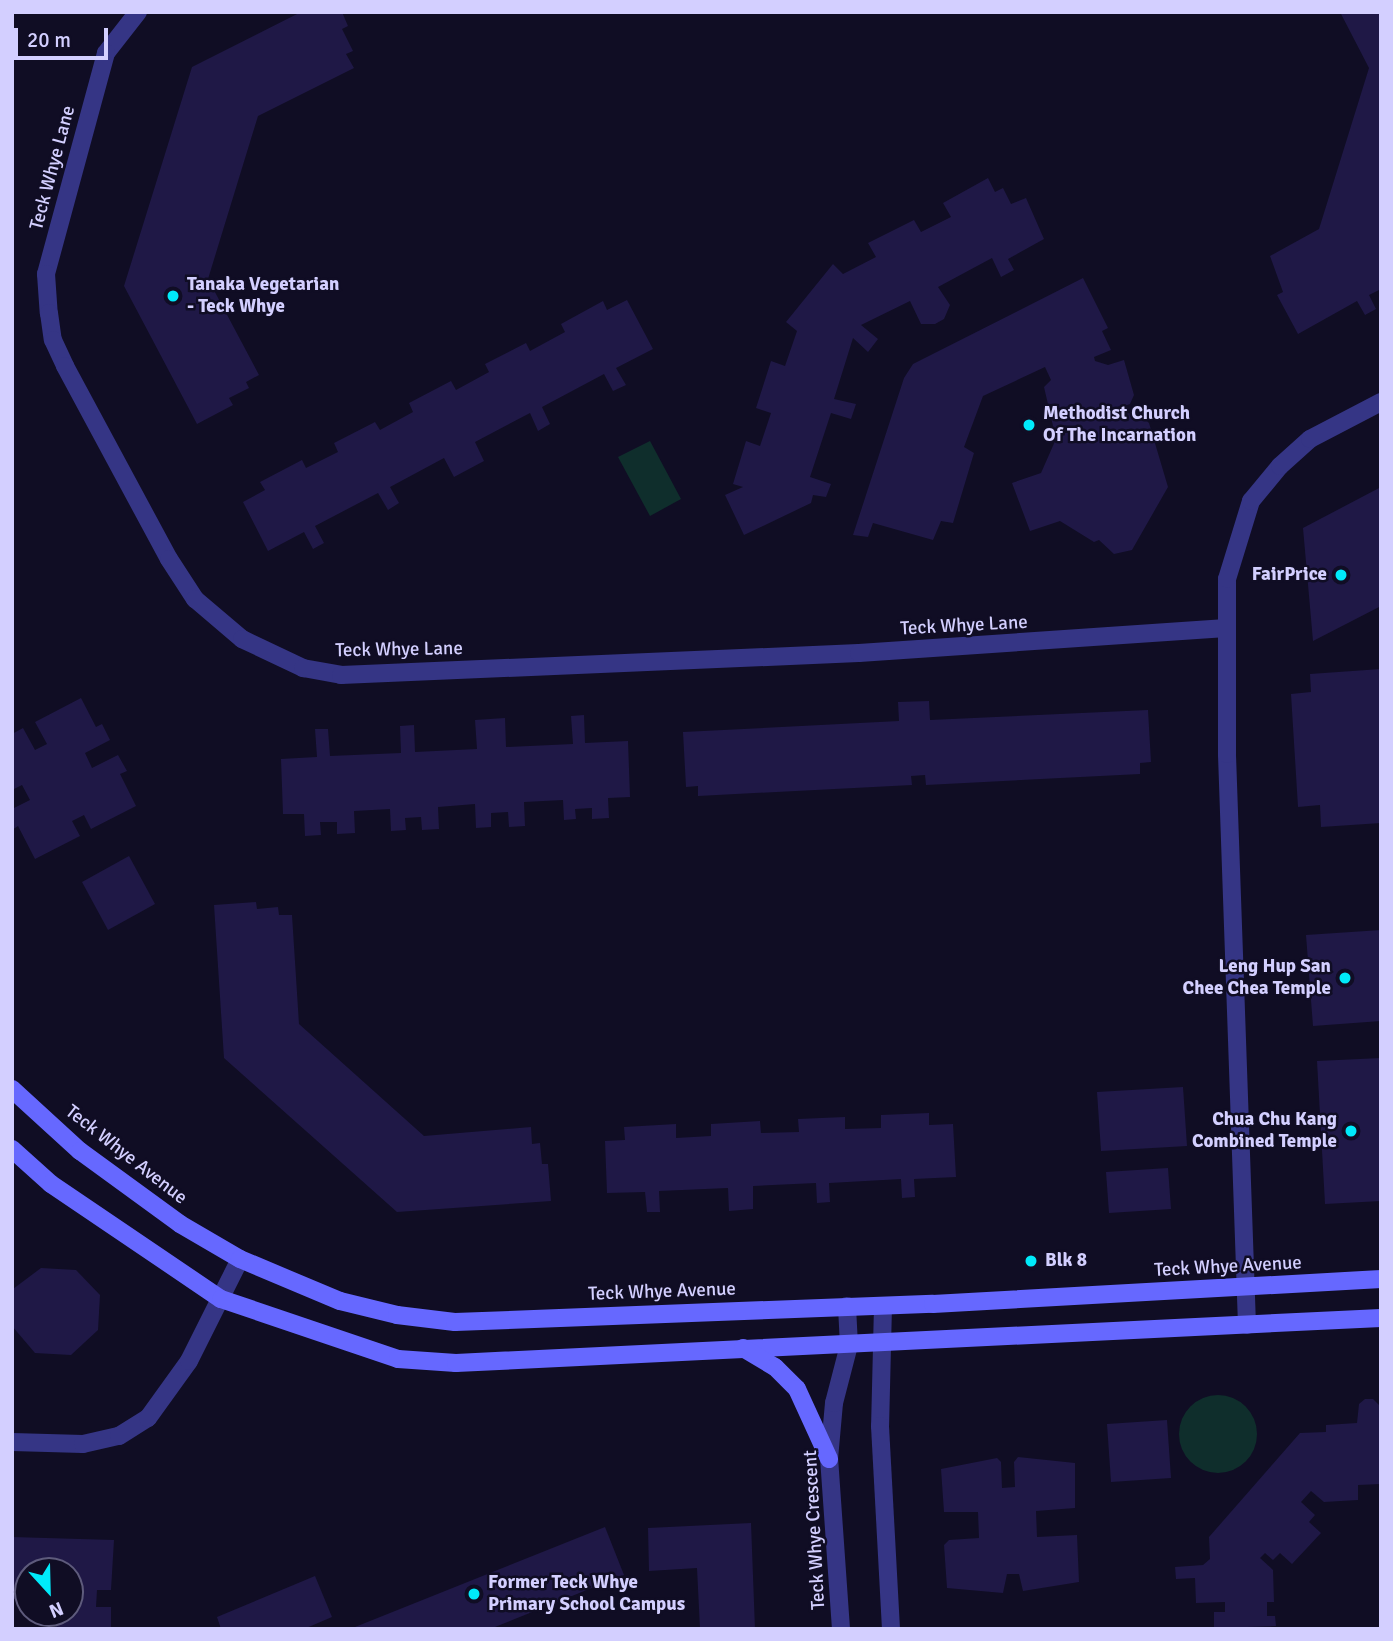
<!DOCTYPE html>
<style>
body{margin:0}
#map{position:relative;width:1393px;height:1641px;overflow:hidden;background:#100d24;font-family:Signika,sans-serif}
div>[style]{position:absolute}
.green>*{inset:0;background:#0f2e2c}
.round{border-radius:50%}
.building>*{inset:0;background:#1f1846}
.street>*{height:18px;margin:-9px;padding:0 9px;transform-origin:9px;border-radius:9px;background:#353585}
.secondary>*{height:18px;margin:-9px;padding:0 9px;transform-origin:9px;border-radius:9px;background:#6668ff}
.dots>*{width:19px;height:19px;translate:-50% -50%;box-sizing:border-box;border:4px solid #100d24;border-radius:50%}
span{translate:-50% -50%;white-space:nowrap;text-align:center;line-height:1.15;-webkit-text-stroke:5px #100d24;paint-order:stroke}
.street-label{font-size:19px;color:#d3cfff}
.poi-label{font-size:19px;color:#d3cfff;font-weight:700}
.left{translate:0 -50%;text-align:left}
.right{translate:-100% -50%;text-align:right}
.frame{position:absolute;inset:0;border:14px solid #d3cfff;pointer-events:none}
.north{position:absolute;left:14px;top:1557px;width:70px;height:70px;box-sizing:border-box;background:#100d24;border:2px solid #5e5b7c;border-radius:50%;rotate:158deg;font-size:19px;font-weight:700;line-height:28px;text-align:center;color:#d3cfff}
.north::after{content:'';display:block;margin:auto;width:24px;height:32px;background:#00eafa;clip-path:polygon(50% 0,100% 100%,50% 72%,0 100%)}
.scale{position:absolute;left:14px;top:28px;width:94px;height:32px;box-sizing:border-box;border:4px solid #d3cfff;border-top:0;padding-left:9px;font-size:21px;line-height:24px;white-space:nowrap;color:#d3cfff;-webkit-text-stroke:5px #100d24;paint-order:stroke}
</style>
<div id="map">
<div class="green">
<div style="clip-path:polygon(650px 441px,681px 499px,650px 516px,618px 457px)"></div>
<div class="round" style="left:1179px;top:1395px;width:78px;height:78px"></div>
</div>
<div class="building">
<div style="clip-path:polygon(301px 12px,342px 12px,348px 26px,342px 29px,353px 51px,346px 54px,354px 68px,258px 116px,208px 279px,259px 375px,246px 382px,249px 388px,229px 398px,233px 405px,197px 424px,124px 286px,192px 67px)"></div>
<div style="clip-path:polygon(1340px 12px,1381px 12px,1381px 289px,1369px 295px,1376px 309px,1365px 315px,1357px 301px,1298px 334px,1277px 295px,1283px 292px,1270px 256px,1319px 229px,1369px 68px)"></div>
<div style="clip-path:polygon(988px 178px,995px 192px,1003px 188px,1011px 204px,1026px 198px,1044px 239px,1008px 259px,1014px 270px,1001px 277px,992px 258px,938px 287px,950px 305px,944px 319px,935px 324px,921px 324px,910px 301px,861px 325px,878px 339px,868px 352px,853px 338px,834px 399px,856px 404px,851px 419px,831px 413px,810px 477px,831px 484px,826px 497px,813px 495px,811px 503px,744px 535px,725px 495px,743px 487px,733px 484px,746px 441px,760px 446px,771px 413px,756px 408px,771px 361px,785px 366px,797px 331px,786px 322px,833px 264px,843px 274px,876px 257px,868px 243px,914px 220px,921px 232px,951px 217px,943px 203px)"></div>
<div style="clip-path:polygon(1083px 278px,1108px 328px,1102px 331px,1111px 350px,1094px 357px,1095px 361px,1108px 365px,1124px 360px,1134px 395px,1130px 404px,1119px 408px,1122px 414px,1137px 412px,1149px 423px,1168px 487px,1132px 550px,1114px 554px,1099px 540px,1094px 542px,1060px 521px,1030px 531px,1012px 483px,1041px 473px,1056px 439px,1044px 387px,1051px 380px,1045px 367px,983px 396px,964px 447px,974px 453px,953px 523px,941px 521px,933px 540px,873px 523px,868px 537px,853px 535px,904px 378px,913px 364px)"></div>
<div style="clip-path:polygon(627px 300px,653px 349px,616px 368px,626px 385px,613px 391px,604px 374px,542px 407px,550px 424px,538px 431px,530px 413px,475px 442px,484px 461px,454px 477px,444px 458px,390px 487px,399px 503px,388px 510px,378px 493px,315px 526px,324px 543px,313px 549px,304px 532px,268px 551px,243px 502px,265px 490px,260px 482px,302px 460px,306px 468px,338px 452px,334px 443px,375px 422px,380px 430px,413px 412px,409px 403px,451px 381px,456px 390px,489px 372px,485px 364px,526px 343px,530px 351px,565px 332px,561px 324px,603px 301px,607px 310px)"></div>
<div style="clip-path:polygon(1381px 487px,1381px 606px,1313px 641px,1303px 528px)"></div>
<div style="clip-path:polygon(1381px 669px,1381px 823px,1321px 827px,1320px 805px,1298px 807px,1291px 694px,1311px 692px,1310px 674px)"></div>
<div style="clip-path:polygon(81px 698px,96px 727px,102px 724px,110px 740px,85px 753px,92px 768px,118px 755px,127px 771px,120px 774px,136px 806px,91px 829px,84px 815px,72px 821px,80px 836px,35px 859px,18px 826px,12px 830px,12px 809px,30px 800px,22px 785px,12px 790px,12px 734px,23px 728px,35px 750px,47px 744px,35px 722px)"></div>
<div style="clip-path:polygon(929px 701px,930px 720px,1148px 710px,1151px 762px,1140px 763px,1140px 774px,926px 785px,925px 775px,911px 776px,912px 785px,698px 796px,698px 786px,686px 787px,683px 732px,899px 721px,898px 702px)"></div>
<div style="clip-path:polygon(584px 715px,585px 743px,628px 741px,630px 797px,608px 798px,609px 818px,592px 819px,592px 808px,575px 809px,576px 819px,564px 820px,563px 800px,524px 802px,525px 826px,509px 827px,508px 812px,491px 813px,491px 827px,476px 828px,475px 804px,438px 807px,439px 829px,422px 830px,421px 817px,405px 818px,406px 830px,391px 831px,390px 809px,354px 811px,355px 833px,337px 834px,337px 822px,320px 822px,321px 835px,305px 836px,304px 814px,283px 814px,281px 759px,317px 757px,315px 729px,328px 729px,330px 756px,401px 753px,400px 726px,414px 725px,415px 752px,477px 749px,475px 720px,505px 718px,506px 747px,573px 744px,571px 716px)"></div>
<div style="clip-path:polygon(129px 856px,155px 904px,108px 930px,82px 882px)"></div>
<div style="clip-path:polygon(256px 902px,257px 909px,278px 907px,279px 915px,292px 915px,299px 1024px,424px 1136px,531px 1127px,532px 1144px,540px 1143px,542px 1164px,548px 1164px,551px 1201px,397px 1212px,224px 1058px,214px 905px)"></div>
<div style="clip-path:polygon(1381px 930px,1381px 1021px,1313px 1026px,1306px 935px)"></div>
<div style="clip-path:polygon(1381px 1058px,1381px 1201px,1325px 1204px,1317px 1061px)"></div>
<div style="clip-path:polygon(1183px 1087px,1187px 1146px,1101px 1151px,1097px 1092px)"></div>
<div style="clip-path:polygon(929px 1113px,929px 1125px,953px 1124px,956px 1177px,914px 1179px,915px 1197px,902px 1198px,901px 1179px,829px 1183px,830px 1202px,817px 1203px,816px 1183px,753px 1186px,753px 1209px,729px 1211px,728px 1188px,659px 1191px,660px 1212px,647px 1212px,645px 1192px,607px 1193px,605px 1141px,625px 1140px,624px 1127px,676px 1124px,676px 1138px,711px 1136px,711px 1124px,760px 1121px,761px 1133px,799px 1132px,798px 1119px,845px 1117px,845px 1129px,881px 1128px,881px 1115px)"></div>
<div style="clip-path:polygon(1168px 1168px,1171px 1209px,1109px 1213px,1106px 1172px)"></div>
<div style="clip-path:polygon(41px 1268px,76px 1270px,100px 1295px,98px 1330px,71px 1355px,35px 1353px,12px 1326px,13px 1289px)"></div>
<div style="clip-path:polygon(1365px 1399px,1373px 1399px,1381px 1407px,1381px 1484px,1358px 1485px,1358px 1500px,1324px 1502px,1311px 1491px,1301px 1502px,1315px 1515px,1309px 1522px,1321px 1533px,1292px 1564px,1280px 1553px,1273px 1560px,1265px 1553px,1260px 1558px,1273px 1570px,1274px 1602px,1267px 1602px,1267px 1616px,1275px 1616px,1276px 1626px,1214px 1628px,1214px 1612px,1225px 1612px,1225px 1602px,1196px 1603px,1195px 1578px,1176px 1579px,1175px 1567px,1203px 1565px,1210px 1559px,1209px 1537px,1300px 1433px,1326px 1432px,1326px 1425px,1357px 1423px,1359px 1404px)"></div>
<div style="clip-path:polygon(1167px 1420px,1171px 1478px,1111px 1482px,1107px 1424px)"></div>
<div style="clip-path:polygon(1018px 1457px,1075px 1463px,1075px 1508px,1036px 1511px,1037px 1537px,1077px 1535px,1079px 1582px,1023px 1591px,1019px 1574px,1007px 1574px,1003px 1593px,947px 1588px,944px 1545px,949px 1540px,979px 1538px,978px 1512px,944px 1512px,941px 1469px,997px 1458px,1001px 1462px,1002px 1488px,1015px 1487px,1014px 1462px)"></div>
<div style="clip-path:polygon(751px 1523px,755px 1629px,700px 1629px,697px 1568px,649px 1571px,648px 1528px)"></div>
<div style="clip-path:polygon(605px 1527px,624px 1575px,490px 1629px,350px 1629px)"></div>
<div style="clip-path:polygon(12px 1537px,114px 1540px,111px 1590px,97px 1590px,96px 1607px,111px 1607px,111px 1629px,56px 1629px,56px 1613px,70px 1613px,70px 1571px,28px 1571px,28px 1600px,12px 1599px)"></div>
<div style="clip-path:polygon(315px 1576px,332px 1617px,304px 1629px,221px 1629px,217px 1617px)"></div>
</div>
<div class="street">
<div style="left:138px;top:12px;width:52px;rotate:128deg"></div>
<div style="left:106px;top:53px;width:229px;rotate:105.2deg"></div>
<div style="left:46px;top:274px;width:39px;rotate:86deg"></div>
<div style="left:49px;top:313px;width:27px;rotate:82deg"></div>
<div style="left:53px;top:340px;width:29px;rotate:65deg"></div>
<div style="left:65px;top:366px;width:219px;rotate:61.7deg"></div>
<div style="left:169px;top:559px;width:48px;rotate:57deg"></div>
<div style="left:195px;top:599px;width:62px;rotate:40.4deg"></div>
<div style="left:242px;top:639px;width:68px;rotate:25.4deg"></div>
<div style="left:303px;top:668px;width:39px;rotate:10deg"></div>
<div style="left:341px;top:675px;width:518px;rotate:-2.43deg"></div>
<div style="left:859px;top:653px;width:368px;rotate:-3.9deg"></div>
<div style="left:883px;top:1306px;width:120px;rotate:91.4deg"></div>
<div style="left:880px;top:1426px;width:203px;rotate:86.9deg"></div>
<div style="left:1247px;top:1325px;width:571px;rotate:-92.01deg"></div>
<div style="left:1227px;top:754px;width:175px;rotate:-90deg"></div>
<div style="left:1227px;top:579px;width:82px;rotate:-72.9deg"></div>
<div style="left:1251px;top:501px;width:45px;rotate:-50.4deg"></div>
<div style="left:1280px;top:466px;width:40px;rotate:-42deg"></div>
<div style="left:1310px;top:439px;width:80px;rotate:-27.5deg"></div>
<div style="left:12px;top:1442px;width:71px;rotate:1.6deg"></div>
<div style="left:83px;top:1444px;width:37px;rotate:-13deg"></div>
<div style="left:119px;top:1436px;width:34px;rotate:-32deg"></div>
<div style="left:148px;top:1418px;width:70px;rotate:-54.3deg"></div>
<div style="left:189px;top:1361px;width:114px;rotate:-63.4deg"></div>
<div style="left:841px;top:1629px;width:170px;rotate:-94deg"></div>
<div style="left:829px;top:1459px;width:56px;rotate:-84.9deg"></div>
<div style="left:834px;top:1403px;width:60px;rotate:-75.5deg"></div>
<div style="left:849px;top:1345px;width:39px;rotate:-93deg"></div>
</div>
<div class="secondary">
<div style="left:12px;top:1089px;width:92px;rotate:42.4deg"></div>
<div style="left:80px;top:1151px;width:124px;rotate:36.1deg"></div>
<div style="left:180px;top:1224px;width:69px;rotate:30.3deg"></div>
<div style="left:240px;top:1259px;width:108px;rotate:22.8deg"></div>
<div style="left:340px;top:1301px;width:59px;rotate:13.8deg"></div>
<div style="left:397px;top:1315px;width:58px;rotate:6.9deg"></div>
<div style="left:455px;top:1322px;width:478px;rotate:-2.2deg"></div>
<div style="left:933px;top:1304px;width:449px;rotate:-3.2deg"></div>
<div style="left:12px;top:1149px;width:52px;rotate:41.9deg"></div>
<div style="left:51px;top:1184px;width:205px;rotate:34.1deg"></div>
<div style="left:221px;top:1299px;width:187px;rotate:18.7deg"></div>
<div style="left:398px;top:1359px;width:58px;rotate:3.9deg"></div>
<div style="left:456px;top:1363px;width:926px;rotate:-2.79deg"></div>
<div style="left:743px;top:1348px;width:37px;rotate:31deg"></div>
<div style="left:775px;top:1367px;width:31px;rotate:45deg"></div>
<div style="left:797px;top:1389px;width:77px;rotate:65.4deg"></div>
</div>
<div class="dots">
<div style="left:173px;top:296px;background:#00eafa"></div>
<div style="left:1029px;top:425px;background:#00eafa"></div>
<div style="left:1341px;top:575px;background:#00eafa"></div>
<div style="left:1345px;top:978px;background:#00eafa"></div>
<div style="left:1351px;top:1131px;background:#00eafa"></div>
<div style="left:1031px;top:1261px;background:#00eafa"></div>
<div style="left:474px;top:1594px;background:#00eafa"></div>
</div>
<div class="street-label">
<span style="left:53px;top:168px;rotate:-75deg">Teck Whye Lane</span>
<span style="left:964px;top:626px;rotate:-3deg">Teck Whye Lane</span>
<span style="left:399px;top:650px;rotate:-1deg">Teck Whye Lane</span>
<span style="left:126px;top:1155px;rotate:38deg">Teck Whye Avenue</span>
<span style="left:1228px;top:1267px;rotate:-3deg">Teck Whye Avenue</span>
<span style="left:662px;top:1292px;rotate:-2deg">Teck Whye Avenue</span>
<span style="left:815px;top:1530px;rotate:-93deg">Teck Whye Crescent</span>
</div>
<div class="poi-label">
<span class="left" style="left:187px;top:296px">Tanaka Vegetarian<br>- Teck Whye</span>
<span class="left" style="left:1043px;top:425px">Methodist Church<br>Of The Incarnation</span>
<span class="right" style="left:1327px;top:575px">FairPrice</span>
<span class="right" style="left:1331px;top:978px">Leng Hup San<br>Chee Chea Temple</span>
<span class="right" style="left:1337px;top:1131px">Chua Chu Kang<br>Combined Temple</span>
<span class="left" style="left:1045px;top:1261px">Blk 8</span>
<span class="left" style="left:488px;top:1594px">Former Teck Whye<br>Primary School Campus</span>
</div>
<div class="frame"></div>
<div class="north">N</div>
<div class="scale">20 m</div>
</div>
